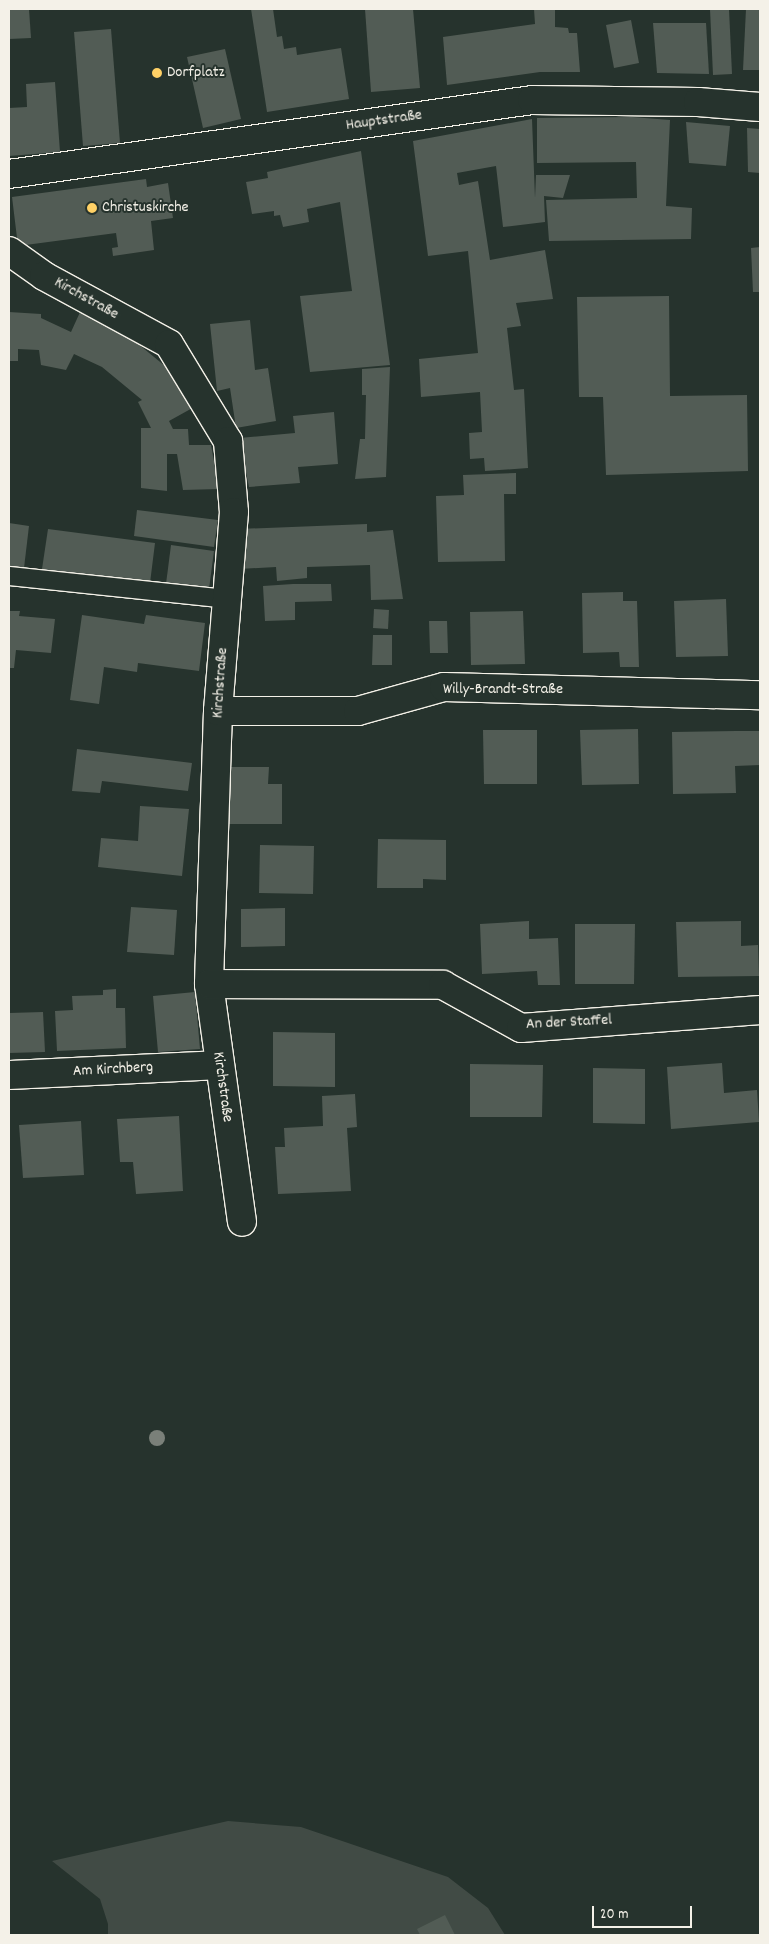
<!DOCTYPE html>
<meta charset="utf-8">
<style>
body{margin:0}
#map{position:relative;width:769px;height:1944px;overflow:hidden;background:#26332d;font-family:Dekko,sans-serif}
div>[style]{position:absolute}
.green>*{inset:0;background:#414b45}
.building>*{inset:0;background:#525c55}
.roads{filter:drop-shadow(1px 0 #f4f1e8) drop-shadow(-1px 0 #f4f1e8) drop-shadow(0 1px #f4f1e8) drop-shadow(0 -1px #f4f1e8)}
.service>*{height:18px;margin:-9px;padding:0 9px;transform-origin:9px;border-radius:9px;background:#26332d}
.minor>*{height:28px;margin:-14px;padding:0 14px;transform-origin:14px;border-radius:14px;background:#26332d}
.trees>*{width:16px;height:16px;margin:-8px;border-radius:50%;background:#7a8079}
.dots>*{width:14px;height:14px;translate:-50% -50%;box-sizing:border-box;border:2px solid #26332d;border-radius:50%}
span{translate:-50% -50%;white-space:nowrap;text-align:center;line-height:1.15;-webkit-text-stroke:4px #26332d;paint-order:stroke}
.poi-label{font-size:16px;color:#f4f1e8}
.left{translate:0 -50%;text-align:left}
.street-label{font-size:16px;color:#f4f1e8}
.frame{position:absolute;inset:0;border:10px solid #f4f1e8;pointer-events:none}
.scale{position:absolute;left:592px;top:1906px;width:100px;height:22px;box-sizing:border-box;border:2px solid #f4f1e8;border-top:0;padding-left:6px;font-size:15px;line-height:18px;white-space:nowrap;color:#f4f1e8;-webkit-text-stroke:4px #26332d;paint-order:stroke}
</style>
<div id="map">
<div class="green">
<div style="clip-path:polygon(228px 1821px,301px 1827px,448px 1877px,488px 1908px,505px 1935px,108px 1935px,108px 1924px,100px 1899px,52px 1861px)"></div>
</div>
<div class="building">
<div style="clip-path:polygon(9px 9px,29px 9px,31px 38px,9px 39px)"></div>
<div style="clip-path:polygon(251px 9px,273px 9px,277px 37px,282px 36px,284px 49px,296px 47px,297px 55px,341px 48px,349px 99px,267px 112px)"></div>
<div style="clip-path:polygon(365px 9px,413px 9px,420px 88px,371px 92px)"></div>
<div style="clip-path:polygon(534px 9px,555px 9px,555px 27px,568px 28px,569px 33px,577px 33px,580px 72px,540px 72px,447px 85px,443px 37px,535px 24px)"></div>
<div style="clip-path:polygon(710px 9px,729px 9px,732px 74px,713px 75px)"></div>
<div style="clip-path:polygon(746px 9px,760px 9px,760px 70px,743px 70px)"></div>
<div style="clip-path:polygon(631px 20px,639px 63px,614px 68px,606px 25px)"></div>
<div style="clip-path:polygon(653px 23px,706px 23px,709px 74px,657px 73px)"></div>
<div style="clip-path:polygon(111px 29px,120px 143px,83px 146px,74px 32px)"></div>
<div style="clip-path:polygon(225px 49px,241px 119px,203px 128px,187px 57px)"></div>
<div style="clip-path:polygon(55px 82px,60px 152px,9px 156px,9px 108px,27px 107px,26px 84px)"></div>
<div style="clip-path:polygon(632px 117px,670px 120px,666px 206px,692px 208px,691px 239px,549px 241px,546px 200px,637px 198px,636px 162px,537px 163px,537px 118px)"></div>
<div style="clip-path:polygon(532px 119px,535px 198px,536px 175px,570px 175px,563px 198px,544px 196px,545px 222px,503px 227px,496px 166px,457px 173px,459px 185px,478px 181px,490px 260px,545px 250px,553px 299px,516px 303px,521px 326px,507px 328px,514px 390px,524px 389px,528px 468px,485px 471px,484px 458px,470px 459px,469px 433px,482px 432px,480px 392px,421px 397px,419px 359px,478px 353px,468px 251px,428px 256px,413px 141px)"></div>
<div style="clip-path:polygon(686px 122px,730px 126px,726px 166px,689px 163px)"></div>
<div style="clip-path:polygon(747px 128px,760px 129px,760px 173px,748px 172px)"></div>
<div style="clip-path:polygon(361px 151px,390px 365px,310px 372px,300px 296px,352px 291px,340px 202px,307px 209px,309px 222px,283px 227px,280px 215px,274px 216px,274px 211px,252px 214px,246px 182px,268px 178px,267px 172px)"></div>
<div style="clip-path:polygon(146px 179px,147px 187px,168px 183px,173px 218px,151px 221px,154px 250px,113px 256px,112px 248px,118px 247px,116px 233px,18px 246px,12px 197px)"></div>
<div style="clip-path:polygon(760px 247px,760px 292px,753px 292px,751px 248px)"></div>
<div style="clip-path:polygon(669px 296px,670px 396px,747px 395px,748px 471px,606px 475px,603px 397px,579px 397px,577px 297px)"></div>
<div style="clip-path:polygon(81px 310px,120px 329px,182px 380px,196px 406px,169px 421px,173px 429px,188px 429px,189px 445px,211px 445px,219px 489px,183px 490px,177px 454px,167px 454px,167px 491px,141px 488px,141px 428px,151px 428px,138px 402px,142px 400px,102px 367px,74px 354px,66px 370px,41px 365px,39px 350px,18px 349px,18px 361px,9px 361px,9px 312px,41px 314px,41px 318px,71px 332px)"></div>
<div style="clip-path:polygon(250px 320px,255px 370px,268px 368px,276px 421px,236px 428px,230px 388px,217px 391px,210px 324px)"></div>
<div style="clip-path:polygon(390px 367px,386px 477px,355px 479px,360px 439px,365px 439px,366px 395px,362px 395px,362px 369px)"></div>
<div style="clip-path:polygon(334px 412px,338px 464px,298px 467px,300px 483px,249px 487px,239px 438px,295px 433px,293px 416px)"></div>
<div style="clip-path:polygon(516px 473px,516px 494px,504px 494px,505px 561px,438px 562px,436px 496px,464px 495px,463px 475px)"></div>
<div style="clip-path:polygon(137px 510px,218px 520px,214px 547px,134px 536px)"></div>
<div style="clip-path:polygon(9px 523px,29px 526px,24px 568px,9px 566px)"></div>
<div style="clip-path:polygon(367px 524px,367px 532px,393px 530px,403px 599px,371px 600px,370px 565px,307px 567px,307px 578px,277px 581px,276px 567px,239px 569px,238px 529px)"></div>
<div style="clip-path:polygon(48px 529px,155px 543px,150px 583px,42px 569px)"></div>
<div style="clip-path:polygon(171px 545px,214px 551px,209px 589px,166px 584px)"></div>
<div style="clip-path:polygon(293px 584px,331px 584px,332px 601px,295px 602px,295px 620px,265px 621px,263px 586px)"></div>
<div style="clip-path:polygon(623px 592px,623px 601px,637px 601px,639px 667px,620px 667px,619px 652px,583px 653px,582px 593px)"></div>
<div style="clip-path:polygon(726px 599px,728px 656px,676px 657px,674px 601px)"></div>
<div style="clip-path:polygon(374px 609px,389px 610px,388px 629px,373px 628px)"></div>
<div style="clip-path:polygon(9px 611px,20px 611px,19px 616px,55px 619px,51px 653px,16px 650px,14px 668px,9px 668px)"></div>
<div style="clip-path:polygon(523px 611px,525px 664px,471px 665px,470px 612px)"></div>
<div style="clip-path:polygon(82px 615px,144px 624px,146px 615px,205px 623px,199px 671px,138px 663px,137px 672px,104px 667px,99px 704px,70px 700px)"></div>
<div style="clip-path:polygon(429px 621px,447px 621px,448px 653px,430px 653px)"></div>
<div style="clip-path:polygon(373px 635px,392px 635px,392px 665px,372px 665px)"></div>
<div style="clip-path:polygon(638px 729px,639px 784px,582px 785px,580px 730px)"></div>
<div style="clip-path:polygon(483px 730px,537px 730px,537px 784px,484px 784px)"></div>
<div style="clip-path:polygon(736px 731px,760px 731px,760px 765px,735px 766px,736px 793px,673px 794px,672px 732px)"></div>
<div style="clip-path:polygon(77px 749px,192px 763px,188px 791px,102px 781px,100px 793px,72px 791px)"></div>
<div style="clip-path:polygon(228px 767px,269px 767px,268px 784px,282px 784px,282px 824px,228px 824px)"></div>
<div style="clip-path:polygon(140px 806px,189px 809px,182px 876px,98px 867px,101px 838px,138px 841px)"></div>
<div style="clip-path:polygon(378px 839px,446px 840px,446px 880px,423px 879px,423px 888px,377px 888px)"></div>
<div style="clip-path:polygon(260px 845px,314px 846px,313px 894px,259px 893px)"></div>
<div style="clip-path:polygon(131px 907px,177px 910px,174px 955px,127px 952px)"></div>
<div style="clip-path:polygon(285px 908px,285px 946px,241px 947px,241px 909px)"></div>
<div style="clip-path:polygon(529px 921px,529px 939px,558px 938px,560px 985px,538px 985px,537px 971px,482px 974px,480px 924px)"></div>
<div style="clip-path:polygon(741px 921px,741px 946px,758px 945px,759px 976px,678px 977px,676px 922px)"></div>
<div style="clip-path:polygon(575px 924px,635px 924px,634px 984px,575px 984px)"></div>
<div style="clip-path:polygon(116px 989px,116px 1008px,125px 1008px,126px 1048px,57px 1051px,55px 1011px,73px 1010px,72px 996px,103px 995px,103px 990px)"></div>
<div style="clip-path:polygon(195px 992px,200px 1049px,158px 1052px,153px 996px)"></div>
<div style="clip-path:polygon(43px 1012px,45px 1052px,9px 1053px,9px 1013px)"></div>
<div style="clip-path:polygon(273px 1032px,335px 1033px,335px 1087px,273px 1086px)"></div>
<div style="clip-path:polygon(722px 1063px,724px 1093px,757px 1090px,759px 1122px,671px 1129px,667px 1067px)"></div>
<div style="clip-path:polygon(470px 1064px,543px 1065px,542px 1117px,470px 1117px)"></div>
<div style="clip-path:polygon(593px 1068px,645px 1069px,645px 1124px,593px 1123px)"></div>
<div style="clip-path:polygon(355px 1094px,357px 1127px,347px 1128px,351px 1191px,278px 1194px,275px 1147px,285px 1147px,284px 1128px,323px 1126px,322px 1096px)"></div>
<div style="clip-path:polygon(179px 1116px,183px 1191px,136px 1194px,133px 1162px,120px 1162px,117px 1119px)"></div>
<div style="clip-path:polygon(81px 1121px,84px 1175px,23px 1178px,19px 1125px)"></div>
<div style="clip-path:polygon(445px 1915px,455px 1935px,420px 1935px,417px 1929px)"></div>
</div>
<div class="roads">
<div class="service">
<div style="left:9px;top:576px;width:219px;rotate:6deg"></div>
</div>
<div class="minor">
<div style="left:9px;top:174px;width:528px;rotate:-8.05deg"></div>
<div style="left:532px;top:100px;width:166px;rotate:0.7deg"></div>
<div style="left:698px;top:102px;width:62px;rotate:4.6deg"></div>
<div style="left:9px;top:251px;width:43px;rotate:35.5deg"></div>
<div style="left:44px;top:276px;width:142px;rotate:28.5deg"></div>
<div style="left:169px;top:344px;width:114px;rotate:58.7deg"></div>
<div style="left:228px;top:441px;width:71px;rotate:85.2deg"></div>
<div style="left:234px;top:512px;width:200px;rotate:94.6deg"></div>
<div style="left:218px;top:711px;width:273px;rotate:91.9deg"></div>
<div style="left:209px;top:984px;width:240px;rotate:82.1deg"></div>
<div style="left:218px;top:711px;width:140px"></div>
<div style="left:358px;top:711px;width:89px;rotate:-15.6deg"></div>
<div style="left:444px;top:687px;width:316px;rotate:1.5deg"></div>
<div style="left:209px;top:984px;width:234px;rotate:0.2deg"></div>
<div style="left:443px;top:985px;width:89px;rotate:28.9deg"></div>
<div style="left:521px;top:1028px;width:240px;rotate:-4.3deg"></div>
<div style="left:9px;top:1075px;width:209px;rotate:-2.7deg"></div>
</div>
</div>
<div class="trees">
<div style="left:157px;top:1438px"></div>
</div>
<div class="dots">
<div style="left:157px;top:73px;background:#ffd166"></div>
<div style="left:92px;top:208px;background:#ffd166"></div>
</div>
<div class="poi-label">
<span class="left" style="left:167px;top:73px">Dorfplatz</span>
<span class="left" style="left:102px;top:208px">Christuskirche</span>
</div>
<div class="street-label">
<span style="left:384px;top:121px;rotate:-8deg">Hauptstraße</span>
<span style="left:86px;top:299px;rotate:29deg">Kirchstraße</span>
<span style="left:221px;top:683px;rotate:-86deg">Kirchstraße</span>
<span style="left:503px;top:690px">Willy-Brandt-Straße</span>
<span style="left:569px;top:1023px;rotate:-3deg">An der Staffel</span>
<span style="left:113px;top:1070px;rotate:-3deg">Am Kirchberg</span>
<span style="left:222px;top:1087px;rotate:82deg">Kirchstraße</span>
</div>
<div class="frame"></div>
<div class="scale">20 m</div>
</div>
